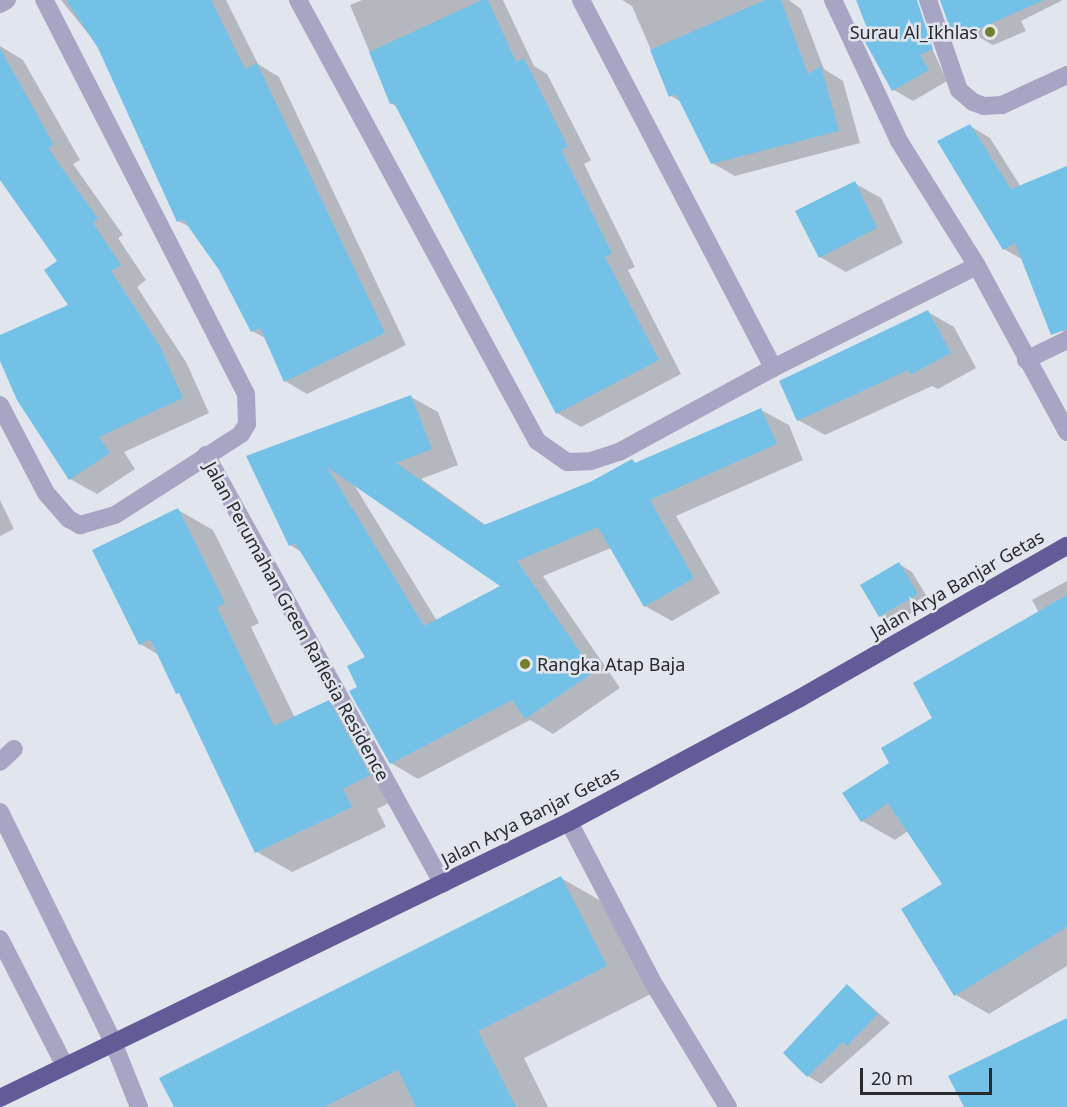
<!DOCTYPE html>
<style>
body{margin:0}
#map{position:relative;width:1067px;height:1107px;overflow:hidden;background:#e1e6ee;font-family:"Noto Sans",sans-serif}
div>[style]{position:absolute}
.shadow>*{inset:0;background:#0003}
.building>*{inset:0;background:#74c1e8}
.lane>*{height:18px;margin:-9px;padding:0 9px;transform-origin:9px;border-radius:9px;background:#a7a5c3}
.street>*{height:18px;margin:-9px;padding:0 9px;transform-origin:9px;border-radius:9px;background:#a7a5c3}
.highway>*{height:18px;margin:-9px;padding:0 9px;transform-origin:9px;border-radius:9px;background:#615b97}
.dots>*{width:16px;height:16px;translate:-50% -50%;box-sizing:border-box;border:3px solid #e1e6ee;border-radius:50%}
span{translate:-50% -50%;white-space:nowrap;text-align:center;line-height:1.15;-webkit-text-stroke:5px #e1e6ee;paint-order:stroke}
.poi-label{font-size:18px;color:#282a2d}
.right{translate:-100% -50%;text-align:right}
.left{translate:0 -50%;text-align:left}
.street-label{font-size:18px;color:#282a2d}
.scale{position:absolute;left:860px;top:1068px;width:132px;height:27px;box-sizing:border-box;border:3px solid #282a2d;border-top:0;padding-left:8px;font-size:18px;line-height:21px;white-space:nowrap;color:#282a2d;-webkit-text-stroke:4px #e1e6ee;paint-order:stroke}
</style>
<div id="map">
<div class="shadow">
<div style="clip-path:polygon(61px 0,226px 0,258px 64px,279px 77px,406px 345px,307px 394px,285px 381px,267px 339px,252px 331px,220px 269px,192px 228px,178px 221px,99px 47px)"></div>
<div style="clip-path:polygon(362px 0,503px 0,534px 66px,547px 74px,591px 160px,584px 164px,635px 267px,628px 270px,681px 374px,581px 427px,557px 413px,397px 107px,391px 103px,350px 5px)"></div>
<div style="clip-path:polygon(622px 0,789px 0,801px 9px,824px 69px,843px 81px,860px 143px,735px 176px,712px 163px,681px 102px,671px 96px,632px 6px)"></div>
<div style="clip-path:polygon(857px 0,910px 0,947px 81px,913px 101px,894px 90px,866px 40px,872px 37px)"></div>
<div style="clip-path:polygon(958px 0,1063px 0,1021px 21px,1026px 31px,993px 45px,970px 32px)"></div>
<div style="clip-path:polygon(0 46px,23px 60px,80px 160px,73px 164px,123px 235px,118px 238px,146px 280px,137px 287px,186px 362px,209px 413px,124px 452px,135px 469px,97px 494px,70px 479px,0 357px,0 337px,70px 306px,59px 262px,0 177px)"></div>
<div style="clip-path:polygon(970px 126px,990px 138px,1021px 187px,1067px 168px,1067px 334px,1048px 323px,1023px 260px,1004px 249px)"></div>
<div style="clip-path:polygon(854px 183px,881px 198px,903px 243px,846px 272px,820px 257px)"></div>
<div style="clip-path:polygon(928px 312px,954px 327px,976px 368px,938px 389px,932px 386px,825px 435px,798px 420px)"></div>
<div style="clip-path:polygon(evenodd,411px 397px,438px 412px,458px 465px,421px 479px,487px 526px,590px 483px,632px 461px,638px 464px,761px 410px,789px 425px,803px 460px,676px 516px,720px 593px,672px 621px,645px 606px,611px 548px,543px 576px,620px 688px,553px 734px,530px 720px,418px 779px,391px 763px,360px 687px,367px 658px,303px 553px,290px 545px,248px 457px,411px 397px,353px 483px,503px 587px,437px 621px,353px 483px)"></div>
<div style="clip-path:polygon(0 500px,14px 529px,0 536px)"></div>
<div style="clip-path:polygon(178px 510px,213px 530px,259px 623px,251px 627px,295px 718px,329px 702px,364px 722px,404px 795px,377px 809px,386px 827px,292px 872px,257px 852px,182px 696px,159px 655px,140px 644px)"></div>
<div style="clip-path:polygon(899px 564px,912px 572px,930px 602px,893px 624px,880px 616px)"></div>
<div style="clip-path:polygon(1067px 581px,1067px 966px,989px 1014px,956px 995px,944px 885px,908px 831px,895px 840px,862px 821px,891px 764px,1039px 613px,1032px 600px)"></div>
<div style="clip-path:polygon(561px 878px,608px 905px,653px 993px,524px 1058px,548px 1107px,175px 1107px)"></div>
<div style="clip-path:polygon(848px 986px,890px 1023px,821px 1084px,808px 1076px)"></div>
</div>
<div class="building">
<div style="clip-path:polygon(66px 0,211px 0,245px 69px,257px 63px,385px 333px,284px 382px,260px 328px,251px 332px,219px 270px,183px 219px,177px 222px,98px 48px)"></div>
<div style="clip-path:polygon(482px 0,488px 0,516px 62px,524px 58px,568px 147px,561px 150px,612px 253px,605px 257px,659px 360px,556px 414px,394px 103px,390px 104px,369px 52px)"></div>
<div style="clip-path:polygon(765px 0,781px 0,808px 74px,821px 66px,839px 131px,711px 164px,676px 94px,669px 97px,650px 50px)"></div>
<div style="clip-path:polygon(856px 0,917px 0,933px 49px,920px 55px,929px 70px,892px 91px,864px 40px,870px 36px)"></div>
<div style="clip-path:polygon(940px 0,1044px 0,954px 40px)"></div>
<div style="clip-path:polygon(0 48px,54px 145px,48px 148px,98px 219px,93px 223px,121px 265px,111px 271px,160px 346px,183px 398px,99px 437px,110px 453px,69px 480px,17px 400px,0 361px,0 335px,68px 305px,44px 270px,57px 261px,0 180px)"></div>
<div style="clip-path:polygon(970px 124px,1011px 189px,1067px 166px,1067px 329px,1051px 335px,1015px 243px,1003px 250px,937px 141px)"></div>
<div style="clip-path:polygon(855px 181px,877px 228px,819px 258px,795px 211px)"></div>
<div style="clip-path:polygon(928px 310px,951px 353px,910px 375px,908px 370px,797px 421px,779px 381px)"></div>
<div style="clip-path:polygon(evenodd,411px 395px,432px 449px,396px 463px,484px 525px,590px 482px,632px 459px,635px 463px,761px 408px,777px 444px,650px 500px,694px 578px,644px 607px,598px 527px,517px 561px,594px 672px,525px 719px,512px 700px,390px 764px,349px 691px,357px 687px,347px 666px,365px 657px,295px 543px,289px 546px,246px 456px,411px 395px,327px 467px,500px 586px,424px 626px,327px 467px)"></div>
<div style="clip-path:polygon(178px 508px,225px 603px,217px 607px,274px 726px,329px 700px,370px 775px,343px 789px,352px 807px,255px 853px,179px 693px,176px 694px,150px 639px,139px 645px,92px 550px)"></div>
<div style="clip-path:polygon(899px 562px,918px 594px,879px 617px,860px 585px)"></div>
<div style="clip-path:polygon(1067px 595px,1067px 927px,954px 996px,901px 909px,942px 884px,888px 803px,861px 822px,842px 793px,889px 763px,881px 748px,932px 718px,913px 683px)"></div>
<div style="clip-path:polygon(561px 876px,607px 966px,478px 1031px,516px 1107px,416px 1107px,398px 1070px,324px 1107px,174px 1107px,159px 1078px)"></div>
<div style="clip-path:polygon(847px 984px,878px 1014px,847px 1046px,843px 1042px,807px 1077px,783px 1053px)"></div>
<div style="clip-path:polygon(1067px 1018px,1067px 1107px,964px 1107px,948px 1076px)"></div>
</div>
<div class="lane">
<div style="left:0;top:762px;width:19px;rotate:-43deg"></div>
<div style="left:0;top:812px;width:256px;rotate:63.8deg"></div>
<div style="left:113px;top:1042px;width:70px;rotate:68.2deg"></div>
</div>
<div class="street">
<div style="left:298px;top:0;width:502px;rotate:61.54deg"></div>
<div style="left:537px;top:441px;width:37px;rotate:35deg"></div>
<div style="left:567px;top:462px;width:24px;rotate:-2deg"></div>
<div style="left:591px;top:461px;width:29px;rotate:-18deg"></div>
<div style="left:619px;top:452px;width:175px;rotate:-28.6deg"></div>
<div style="left:773px;top:368px;width:228px;rotate:-26.6deg"></div>
<div style="left:581px;top:0;width:415px;rotate:62.4deg"></div>
<div style="left:833px;top:0;width:156px;rotate:64.9deg"></div>
<div style="left:899px;top:141px;width:147px;rotate:58deg"></div>
<div style="left:977px;top:266px;width:189px;rotate:61.5deg"></div>
<div style="left:928px;top:0;width:95px;rotate:71deg"></div>
<div style="left:959px;top:90px;width:18px;rotate:41deg"></div>
<div style="left:973px;top:102px;width:12px;rotate:20deg"></div>
<div style="left:984px;top:106px;width:18px;rotate:-3deg"></div>
<div style="left:1002px;top:105px;width:72px;rotate:-24.8deg"></div>
<div style="left:0;top:4px;width:8px;rotate:-30deg"></div>
<div style="left:1026px;top:360px;width:46px;rotate:-26deg"></div>
<div style="left:0;top:405px;width:99px;rotate:62.4deg"></div>
<div style="left:46px;top:493px;width:35px;rotate:49deg"></div>
<div style="left:69px;top:519px;width:13px;rotate:29deg"></div>
<div style="left:80px;top:525px;width:36px;rotate:-16deg"></div>
<div style="left:115px;top:515px;width:150px;rotate:-32.7deg"></div>
<div style="left:241px;top:434px;width:12px;rotate:-59deg"></div>
<div style="left:247px;top:424px;width:30px;rotate:-92deg"></div>
<div style="left:246px;top:394px;width:443px;rotate:-117.1deg"></div>
<div style="left:206px;top:455px;width:490px;rotate:61.1deg"></div>
<div style="left:569px;top:822px;width:179px;rotate:62.4deg"></div>
<div style="left:652px;top:981px;width:147px;rotate:58.9deg"></div>
<div style="left:0;top:939px;width:143px;rotate:62.9deg"></div>
</div>
<div class="highway">
<div style="left:0;top:1098px;width:632px;rotate:-25.88deg"></div>
<div style="left:569px;top:822px;width:262px;rotate:-28.2deg"></div>
<div style="left:800px;top:698px;width:307px;rotate:-29.7deg"></div>
</div>
<div class="dots">
<div style="left:990px;top:32px;background:#6f8131"></div>
<div style="left:525px;top:664px;background:#6f8131"></div>
</div>
<div class="poi-label">
<span class="right" style="left:978px;top:32px">Surau Al_Ikhlas</span>
<span class="left" style="left:537px;top:664px">Rangka Atap Baja</span>
</div>
<div class="street-label">
<span style="left:957px;top:584px;rotate:-30deg">Jalan Arya Banjar Getas</span>
<span style="left:297px;top:621px;rotate:61deg">Jalan Perumahan Green Raflesia Residence</span>
<span style="left:530px;top:816px;rotate:-27deg">Jalan Arya Banjar Getas</span>
</div>
<div class="scale">20 m</div>
</div>
